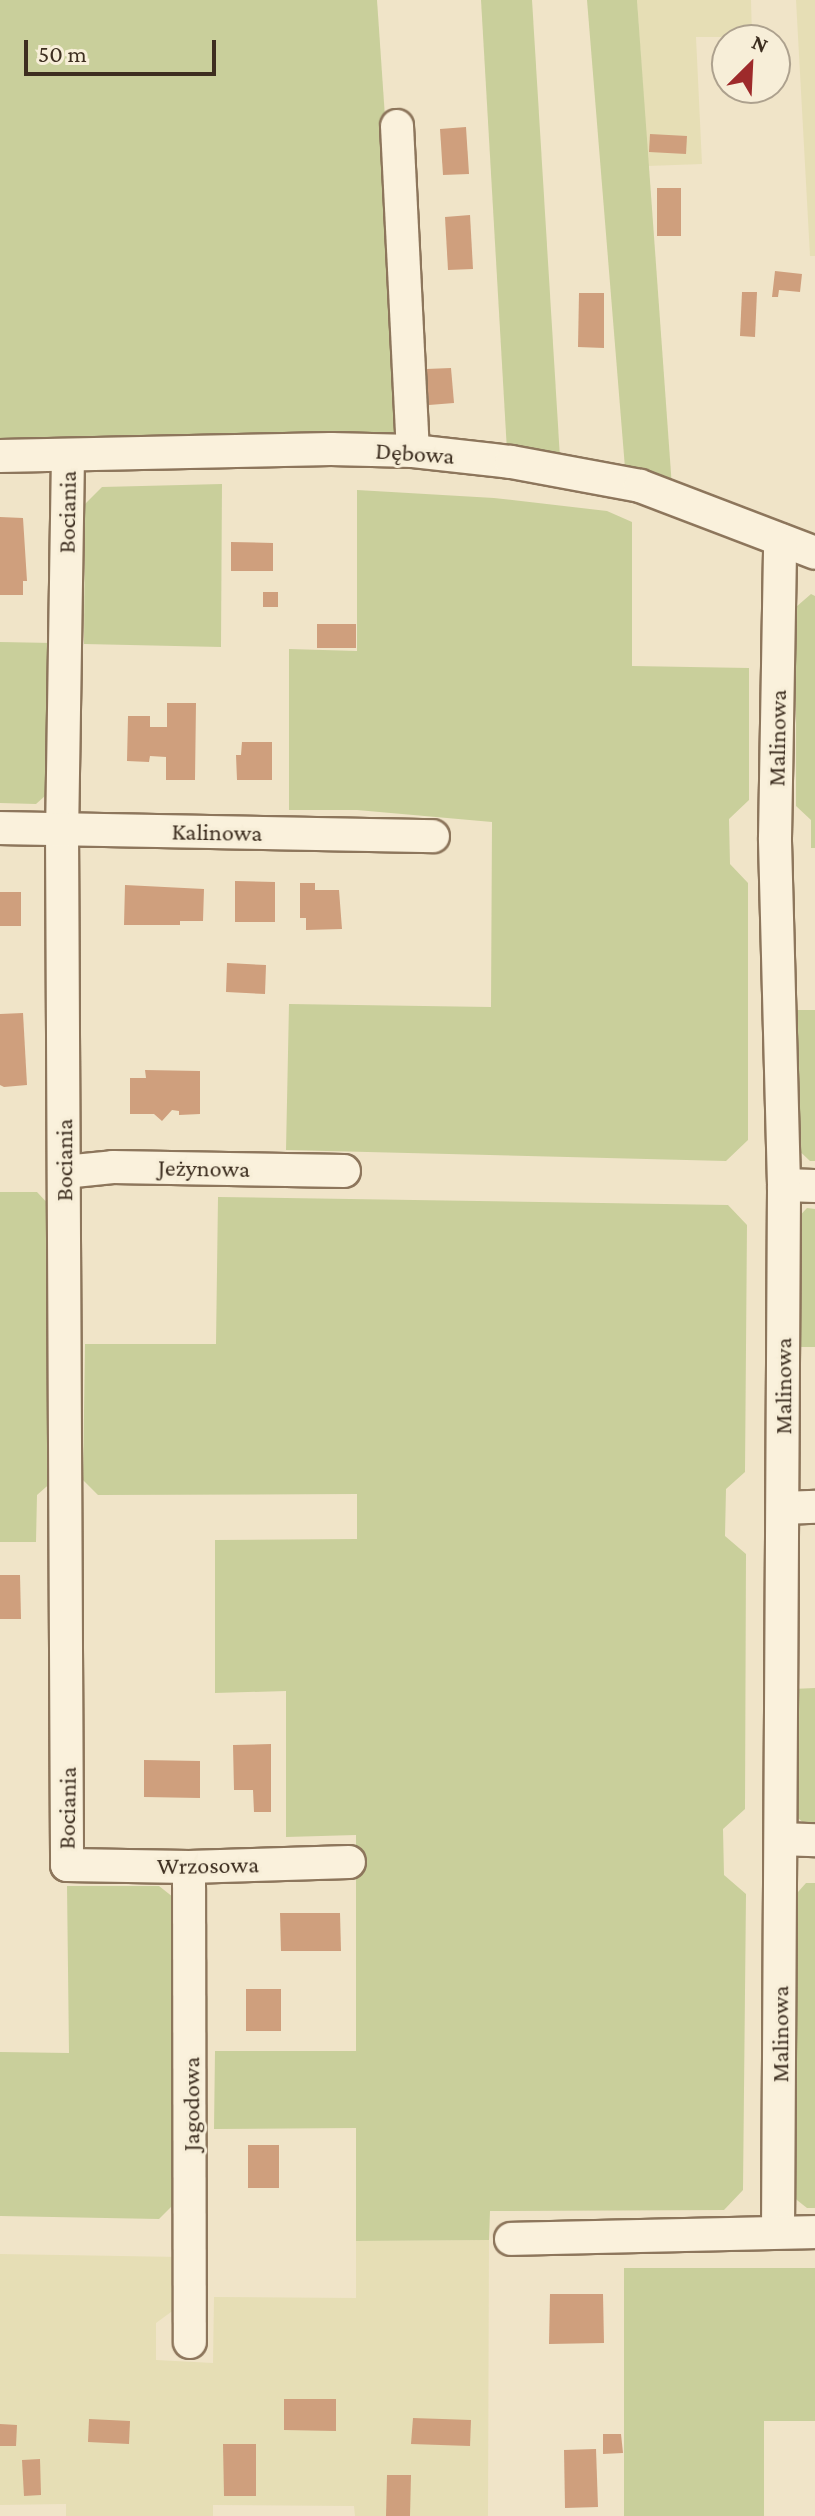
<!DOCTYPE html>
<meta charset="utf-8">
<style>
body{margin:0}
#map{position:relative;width:815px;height:2516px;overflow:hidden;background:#f0e4c8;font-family:"Crimson Pro",serif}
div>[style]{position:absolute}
.farmland>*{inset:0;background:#e6deb5}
.green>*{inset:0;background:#c9cf9b}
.building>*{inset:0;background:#cf9f7d}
.roads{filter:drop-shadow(2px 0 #8d765c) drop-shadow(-2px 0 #8d765c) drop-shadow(0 2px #8d765c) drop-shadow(0 -2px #8d765c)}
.street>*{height:32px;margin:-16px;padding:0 16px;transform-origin:16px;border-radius:16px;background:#faf1dc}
span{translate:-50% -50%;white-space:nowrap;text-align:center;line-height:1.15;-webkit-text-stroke:6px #f7eed8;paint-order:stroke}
.street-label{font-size:24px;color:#3d2e20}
.north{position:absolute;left:711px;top:24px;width:80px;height:80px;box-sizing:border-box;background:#f7eed8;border:2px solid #ada18e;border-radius:50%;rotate:24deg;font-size:22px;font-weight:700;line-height:32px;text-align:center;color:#3d2e20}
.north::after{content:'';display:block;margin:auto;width:28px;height:36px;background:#9e2a2b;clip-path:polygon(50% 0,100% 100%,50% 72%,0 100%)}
.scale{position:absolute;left:24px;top:40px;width:192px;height:36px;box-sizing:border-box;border:4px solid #3d2e20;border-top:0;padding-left:10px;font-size:24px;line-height:28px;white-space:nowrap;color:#3d2e20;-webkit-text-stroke:6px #f7eed8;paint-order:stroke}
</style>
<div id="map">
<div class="farmland">
<div style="clip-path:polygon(637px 0,751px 0,752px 37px,696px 37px,702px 164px,648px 166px)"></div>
<div style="clip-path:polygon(796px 0,815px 0,815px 256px,810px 256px)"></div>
<div style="clip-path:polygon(489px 2240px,488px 2516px,355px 2516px,354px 2506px,213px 2505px,213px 2516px,66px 2516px,66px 2504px,0 2505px,0 2254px,182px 2257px,182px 2304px,156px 2323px,156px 2360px,213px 2363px,214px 2297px,356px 2298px,356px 2241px)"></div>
</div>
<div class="green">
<div style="clip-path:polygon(0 0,377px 0,407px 439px,0 444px)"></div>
<div style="clip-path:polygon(481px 0,532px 0,560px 458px,507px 451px)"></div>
<div style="clip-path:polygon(587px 0,637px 0,672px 487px,625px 468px)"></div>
<div style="clip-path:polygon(222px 484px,221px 647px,84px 644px,85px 504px,102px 487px)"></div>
<div style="clip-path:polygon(357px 490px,494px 498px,607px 511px,632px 522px,632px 666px,749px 668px,749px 800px,729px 819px,730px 864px,748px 883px,748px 1140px,726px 1161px,286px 1150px,289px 1004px,491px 1007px,492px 822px,357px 810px,289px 810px,289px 649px,357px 651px)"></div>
<div style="clip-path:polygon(811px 594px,815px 596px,815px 848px,811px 848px,811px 820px,796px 806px,796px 607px)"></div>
<div style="clip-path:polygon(0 642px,53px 643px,54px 788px,36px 804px,0 803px)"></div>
<div style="clip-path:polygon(795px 1010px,815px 1010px,815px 1161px,810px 1161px,794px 1146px)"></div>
<div style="clip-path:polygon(0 1192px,37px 1192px,53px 1209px,54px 1480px,37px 1495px,36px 1542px,0 1542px)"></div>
<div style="clip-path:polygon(218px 1197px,728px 1205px,747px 1225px,745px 1472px,726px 1489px,725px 1536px,746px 1554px,745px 1809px,723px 1829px,724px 1875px,746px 1894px,743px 2190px,724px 2210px,490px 2211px,489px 2240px,356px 2241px,356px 2128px,214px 2129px,215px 2051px,356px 2051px,356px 1835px,286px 1837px,286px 1691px,215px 1693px,215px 1540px,357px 1539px,357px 1494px,98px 1495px,83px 1480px,85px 1344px,216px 1344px)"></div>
<div style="clip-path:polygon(807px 1208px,815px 1209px,815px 1347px,793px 1347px,793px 1223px)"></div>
<div style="clip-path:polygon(815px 1688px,815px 1825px,806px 1825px,791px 1812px,792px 1689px)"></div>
<div style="clip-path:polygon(806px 1883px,815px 1883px,815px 2208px,807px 2208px,788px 2193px,790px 1901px)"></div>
<div style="clip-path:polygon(67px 1886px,159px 1886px,178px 1901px,175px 2203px,159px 2219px,0 2216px,0 2052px,69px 2053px)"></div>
<div style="clip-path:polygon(624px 2268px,815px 2268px,815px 2421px,764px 2421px,764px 2516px,624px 2516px)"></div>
</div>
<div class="building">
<div style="clip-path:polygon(466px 127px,469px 174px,443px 175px,440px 129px)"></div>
<div style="clip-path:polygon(650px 134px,687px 136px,686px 154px,649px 152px)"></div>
<div style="clip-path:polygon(657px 188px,681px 188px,681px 236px,657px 236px)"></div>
<div style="clip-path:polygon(470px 215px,473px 269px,448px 270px,445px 217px)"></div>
<div style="clip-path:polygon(775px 271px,802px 274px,800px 292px,779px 290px,778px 297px,772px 297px)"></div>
<div style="clip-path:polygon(742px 292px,757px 292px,755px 337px,740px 336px)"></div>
<div style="clip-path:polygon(579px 293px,604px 293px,604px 348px,578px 347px)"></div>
<div style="clip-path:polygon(451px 368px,454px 403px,429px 405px,426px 369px)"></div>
<div style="clip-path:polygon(0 517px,23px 518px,27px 581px,23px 581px,23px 595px,0 595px)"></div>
<div style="clip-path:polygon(231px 542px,273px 543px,273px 571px,231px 571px)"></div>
<div style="clip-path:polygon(263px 592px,278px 592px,278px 607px,263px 607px)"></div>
<div style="clip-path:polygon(317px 624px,356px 624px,356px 648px,317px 648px)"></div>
<div style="clip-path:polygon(167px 703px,196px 703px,195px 780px,166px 780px,166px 757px,150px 756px,149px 762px,127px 761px,128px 716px,150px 716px,150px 727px,167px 727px)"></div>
<div style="clip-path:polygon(242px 742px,272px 742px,272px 780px,237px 780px,236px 755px,241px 755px)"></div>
<div style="clip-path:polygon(235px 881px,275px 882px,275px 922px,235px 922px)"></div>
<div style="clip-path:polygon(300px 883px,315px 883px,315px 890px,339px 890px,342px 929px,306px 930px,306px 918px,300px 918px)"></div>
<div style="clip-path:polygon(125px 885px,204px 889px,203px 921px,180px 921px,180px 925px,124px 925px)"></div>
<div style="clip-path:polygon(0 892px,21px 892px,21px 926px,0 926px)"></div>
<div style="clip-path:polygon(227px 963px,266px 965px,265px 994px,226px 992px)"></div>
<div style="clip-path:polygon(23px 1013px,27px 1085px,4px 1087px,0 1085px,0 1014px)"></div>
<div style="clip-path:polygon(145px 1070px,200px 1071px,200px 1114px,179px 1115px,179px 1111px,172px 1110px,162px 1121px,154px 1114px,130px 1114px,130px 1078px,146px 1078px)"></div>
<div style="clip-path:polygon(0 1575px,20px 1575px,21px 1619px,0 1619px)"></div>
<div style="clip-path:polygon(271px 1744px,271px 1812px,254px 1812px,253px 1790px,234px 1790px,233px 1745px)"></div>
<div style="clip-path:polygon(144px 1760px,200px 1761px,200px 1798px,144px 1797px)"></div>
<div style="clip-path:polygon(280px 1913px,340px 1913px,341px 1951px,281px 1951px)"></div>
<div style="clip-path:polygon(246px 1989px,281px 1989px,281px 2031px,246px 2031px)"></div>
<div style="clip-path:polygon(248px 2145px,279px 2145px,279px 2188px,248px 2188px)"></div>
<div style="clip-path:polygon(550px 2294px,603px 2294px,604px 2343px,549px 2344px)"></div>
<div style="clip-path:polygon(284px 2399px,336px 2399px,336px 2431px,284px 2430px)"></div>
<div style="clip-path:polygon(413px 2418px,471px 2420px,470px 2446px,411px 2444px)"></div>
<div style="clip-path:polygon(89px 2419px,130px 2421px,129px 2444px,88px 2442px)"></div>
<div style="clip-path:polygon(0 2424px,17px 2425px,16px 2446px,0 2446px)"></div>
<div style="clip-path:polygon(603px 2434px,621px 2434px,623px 2453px,603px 2454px)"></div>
<div style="clip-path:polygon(223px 2444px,256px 2444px,256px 2496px,224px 2496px)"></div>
<div style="clip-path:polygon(596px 2449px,598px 2507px,565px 2508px,564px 2450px)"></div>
<div style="clip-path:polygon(40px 2459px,41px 2495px,24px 2496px,22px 2460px)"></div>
<div style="clip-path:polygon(387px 2475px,411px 2475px,410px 2516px,386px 2516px)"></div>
</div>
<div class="roads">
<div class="street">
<div style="left:397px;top:126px;width:325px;rotate:87.2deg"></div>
<div style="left:68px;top:455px;width:374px;rotate:90.9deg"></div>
<div style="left:62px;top:829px;width:1036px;rotate:89.72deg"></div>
<div style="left:67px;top:1865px;width:122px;rotate:0.9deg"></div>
<div style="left:189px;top:1867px;width:160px;rotate:-1.8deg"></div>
<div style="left:0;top:456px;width:331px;rotate:-1.2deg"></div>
<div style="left:331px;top:449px;width:82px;rotate:1.4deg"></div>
<div style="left:413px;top:451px;width:99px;rotate:6.4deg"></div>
<div style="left:511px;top:462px;width:131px;rotate:10.5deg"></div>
<div style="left:640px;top:486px;width:187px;rotate:20.9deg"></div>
<div style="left:0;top:828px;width:433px;rotate:1.1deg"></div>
<div style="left:64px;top:1172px;width:49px;rotate:-5.8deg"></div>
<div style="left:113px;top:1167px;width:231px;rotate:1deg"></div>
<div style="left:784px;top:1185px;width:31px;rotate:2deg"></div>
<div style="left:783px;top:1508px;width:32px;rotate:-2deg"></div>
<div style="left:781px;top:1839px;width:34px;rotate:2deg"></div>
<div style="left:189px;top:1867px;width:475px;rotate:89.9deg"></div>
<div style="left:778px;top:2232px;width:1047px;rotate:-89.67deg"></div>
<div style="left:784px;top:1185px;width:347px;rotate:-91.5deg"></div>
<div style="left:775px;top:838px;width:298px;rotate:-89deg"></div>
<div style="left:511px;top:2239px;width:304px;rotate:-1.3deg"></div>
</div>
</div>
<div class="street-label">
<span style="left:415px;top:453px;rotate:4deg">Dębowa</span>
<span style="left:67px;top:512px;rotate:-89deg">Bociania</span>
<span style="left:777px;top:738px;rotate:-89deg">Malinowa</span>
<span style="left:217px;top:832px;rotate:1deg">Kalinowa</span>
<span style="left:64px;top:1160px;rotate:-90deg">Bociania</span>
<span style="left:204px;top:1168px;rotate:1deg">Jeżynowa</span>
<span style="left:783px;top:1386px;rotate:-90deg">Malinowa</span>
<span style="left:67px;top:1808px;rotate:-89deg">Bociania</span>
<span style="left:208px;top:1865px;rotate:-1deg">Wrzosowa</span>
<span style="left:780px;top:2034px;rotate:-90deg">Malinowa</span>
<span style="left:191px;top:2104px;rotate:-90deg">Jagodowa</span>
</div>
<div class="north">N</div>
<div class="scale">50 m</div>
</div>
